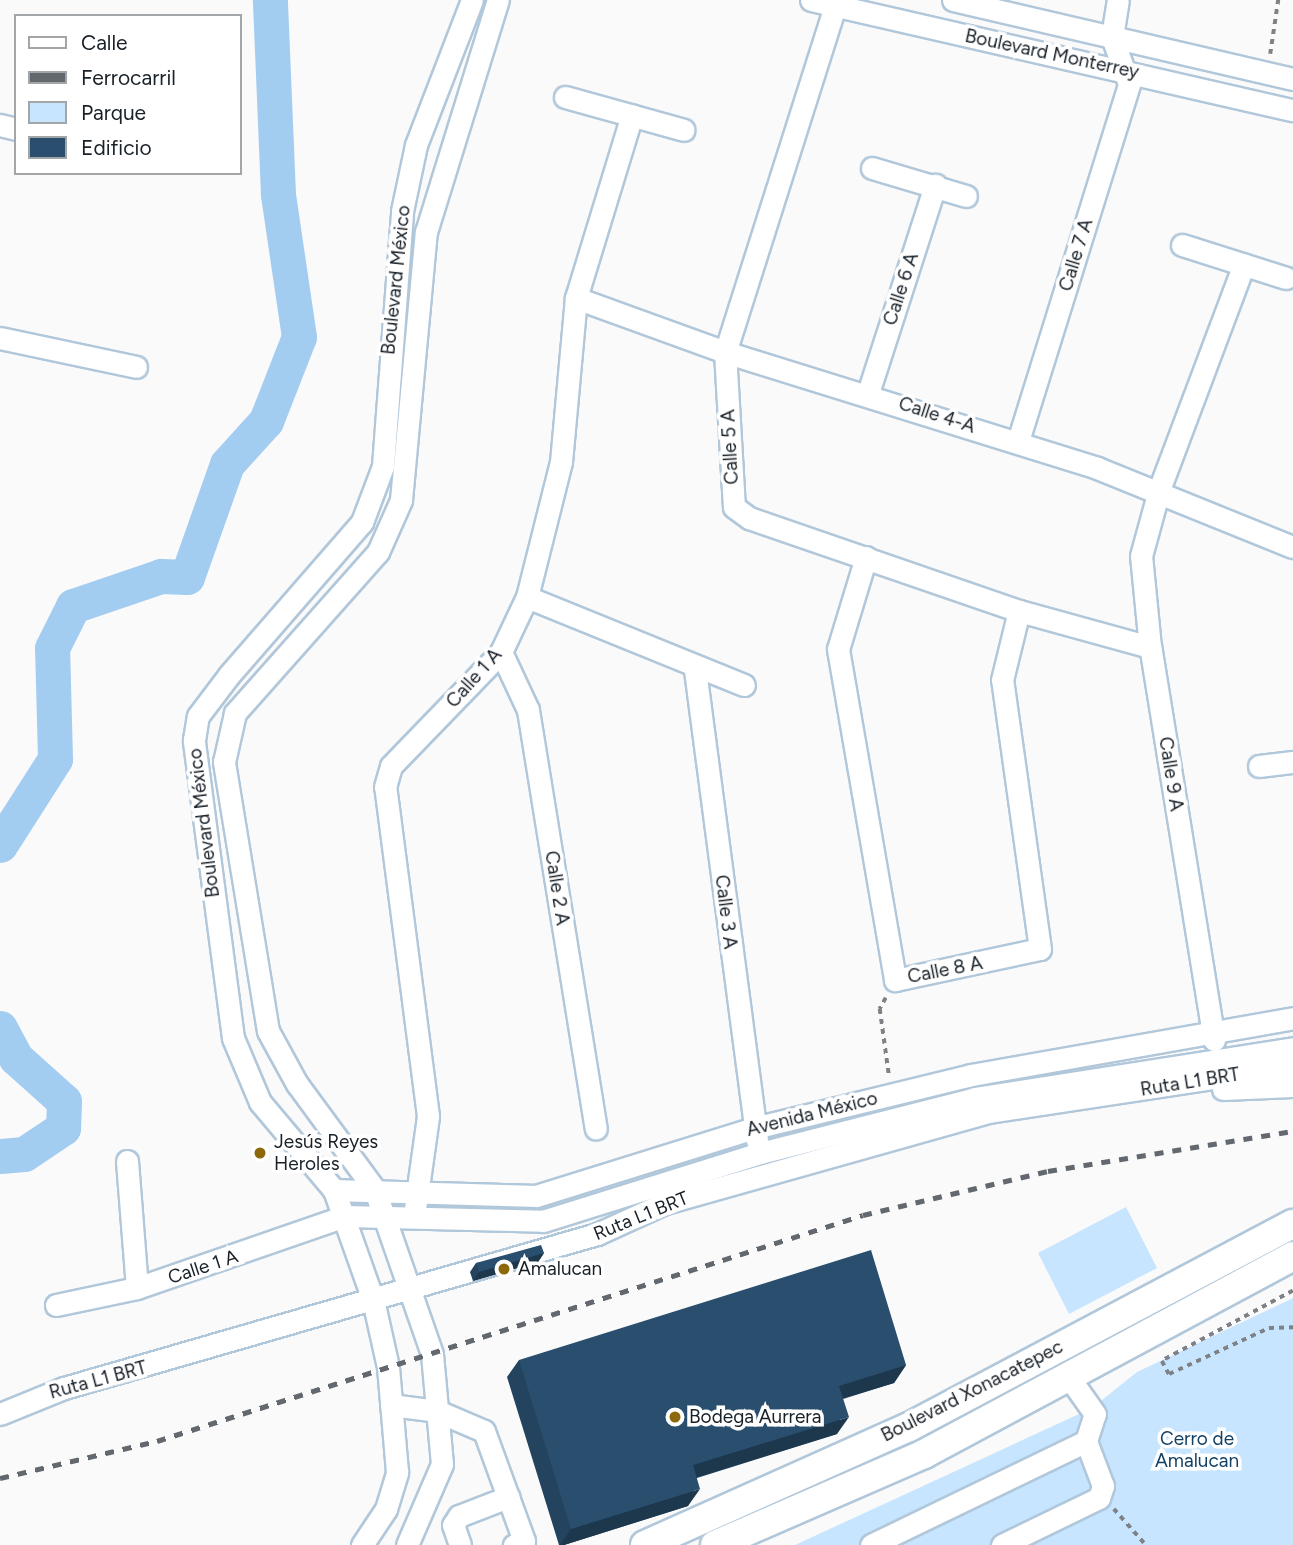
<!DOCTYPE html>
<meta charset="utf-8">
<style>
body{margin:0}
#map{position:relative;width:1293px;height:1545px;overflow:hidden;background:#fafafa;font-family:Figtree,sans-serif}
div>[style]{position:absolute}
.green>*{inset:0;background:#c7e5ff}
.river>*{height:35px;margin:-17.5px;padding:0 17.5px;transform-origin:17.5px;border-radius:17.5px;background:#a3ccf1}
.path>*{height:3.5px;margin-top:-1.75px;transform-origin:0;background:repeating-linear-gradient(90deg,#7e8287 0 5px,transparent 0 10px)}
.roads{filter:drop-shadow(2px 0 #b1c7da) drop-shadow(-2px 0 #b1c7da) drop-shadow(0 2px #b1c7da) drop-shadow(0 -2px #b1c7da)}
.minor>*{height:21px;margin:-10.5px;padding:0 10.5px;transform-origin:10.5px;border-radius:10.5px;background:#fff}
.major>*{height:28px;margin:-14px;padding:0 14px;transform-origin:14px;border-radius:14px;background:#fff}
.rail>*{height:5px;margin-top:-2.5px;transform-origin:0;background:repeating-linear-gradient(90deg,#62686d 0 9px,transparent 0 18px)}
.wall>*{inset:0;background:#23435f}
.shaded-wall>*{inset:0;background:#1d374d}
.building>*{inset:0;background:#294e6e}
.dots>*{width:19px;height:19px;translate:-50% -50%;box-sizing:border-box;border:4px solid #fff;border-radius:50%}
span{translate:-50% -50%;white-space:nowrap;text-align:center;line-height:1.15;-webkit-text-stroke:7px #fff;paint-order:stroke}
.street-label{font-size:19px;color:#182028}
.poi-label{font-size:19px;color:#182028}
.left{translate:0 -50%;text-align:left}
.park-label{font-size:19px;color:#134165}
.legend{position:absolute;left:14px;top:14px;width:228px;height:161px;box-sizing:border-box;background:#fff;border:2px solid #a3a6a9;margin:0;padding:9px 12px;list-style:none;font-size:21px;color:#182028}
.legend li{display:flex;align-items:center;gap:14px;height:35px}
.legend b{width:35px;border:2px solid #a3a6a9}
</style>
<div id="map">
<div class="green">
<div style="clip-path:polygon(1126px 1207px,1157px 1268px,1069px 1314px,1038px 1253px)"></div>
<div style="clip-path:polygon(1293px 1298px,1293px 1545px,795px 1545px,1092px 1408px,1137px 1372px)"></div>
</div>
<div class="river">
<div style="left:0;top:845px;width:102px;rotate:-57.4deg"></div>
<div style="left:55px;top:759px;width:111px;rotate:-91.5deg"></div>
<div style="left:52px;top:648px;width:47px;rotate:-63.4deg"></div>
<div style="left:73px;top:606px;width:93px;rotate:-18.8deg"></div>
<div style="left:161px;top:576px;width:26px;rotate:2deg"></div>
<div style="left:187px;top:577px;width:120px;rotate:-70.5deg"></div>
<div style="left:227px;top:464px;width:58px;rotate:-47.8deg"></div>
<div style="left:266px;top:421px;width:90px;rotate:-68.6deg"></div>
<div style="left:299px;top:337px;width:145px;rotate:-98.4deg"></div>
<div style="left:278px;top:194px;width:194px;rotate:-92.4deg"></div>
<div style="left:0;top:1028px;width:34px;rotate:62deg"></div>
<div style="left:16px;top:1058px;width:64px;rotate:41.9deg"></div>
<div style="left:64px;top:1101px;width:27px;rotate:92deg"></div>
<div style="left:63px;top:1128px;width:47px;rotate:146.3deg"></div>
<div style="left:24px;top:1154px;width:24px;rotate:175deg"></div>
</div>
<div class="path">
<div style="left:1270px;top:54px;width:55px;rotate:-81.6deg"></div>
<div style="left:886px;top:998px;width:13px;rotate:119deg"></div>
<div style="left:880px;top:1009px;width:67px;rotate:82.2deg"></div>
<div style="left:1293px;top:1291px;width:149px;rotate:151.9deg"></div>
<div style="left:1162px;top:1361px;width:15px;rotate:62deg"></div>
<div style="left:1169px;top:1374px;width:110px;rotate:-24.7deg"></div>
<div style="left:1269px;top:1328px;width:24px;rotate:-2deg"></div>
<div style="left:1114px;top:1509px;width:48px;rotate:48.4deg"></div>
</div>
<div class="roads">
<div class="minor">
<div style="left:811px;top:0;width:494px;rotate:12.9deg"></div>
<div style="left:953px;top:0;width:349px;rotate:13.1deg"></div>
<div style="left:835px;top:6px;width:363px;rotate:107.6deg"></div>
<div style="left:725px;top:352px;width:155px;rotate:86.7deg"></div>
<div style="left:734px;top:507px;width:19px;rotate:36deg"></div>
<div style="left:749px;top:518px;width:286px;rotate:19deg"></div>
<div style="left:1019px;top:611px;width:136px;rotate:15.4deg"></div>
<div style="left:565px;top:97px;width:123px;rotate:15.5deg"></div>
<div style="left:0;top:125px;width:16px;rotate:14deg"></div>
<div style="left:872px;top:168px;width:98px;rotate:16.6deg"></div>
<div style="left:1182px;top:245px;width:109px;rotate:17.6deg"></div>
<div style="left:576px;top:298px;width:158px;rotate:19.9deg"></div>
<div style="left:725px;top:352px;width:390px;rotate:17.3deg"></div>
<div style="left:1097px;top:468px;width:211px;rotate:22deg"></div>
<div style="left:0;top:338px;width:139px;rotate:12deg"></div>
<div style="left:868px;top:393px;width:219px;rotate:-72.1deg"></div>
<div style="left:1018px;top:441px;width:374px;rotate:-72.7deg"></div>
<div style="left:1129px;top:84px;width:50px;rotate:-109.9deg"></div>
<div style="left:1112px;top:37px;width:37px;rotate:-81deg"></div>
<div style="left:866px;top:557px;width:96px;rotate:106.9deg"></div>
<div style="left:838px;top:649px;width:336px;rotate:80.2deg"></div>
<div style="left:895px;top:980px;width:148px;rotate:-12.1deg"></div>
<div style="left:1040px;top:949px;width:272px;rotate:-98deg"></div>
<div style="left:1002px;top:680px;width:71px;rotate:-76.2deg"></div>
<div style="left:527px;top:597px;width:234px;rotate:22.1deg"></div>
<div style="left:501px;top:652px;width:64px;rotate:65deg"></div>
<div style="left:528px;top:710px;width:424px;rotate:80.8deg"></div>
<div style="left:695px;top:670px;width:475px;rotate:82.5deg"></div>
<div style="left:1259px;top:766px;width:34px;rotate:-7deg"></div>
<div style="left:1214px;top:1040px;width:398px;rotate:-99.2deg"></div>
<div style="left:1150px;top:647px;width:91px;rotate:-95.6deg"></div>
<div style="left:1141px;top:556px;width:68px;rotate:-74.7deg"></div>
<div style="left:1159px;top:490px;width:241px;rotate:-69.4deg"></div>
<div style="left:1223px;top:1089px;width:70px;rotate:-2.5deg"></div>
<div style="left:127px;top:1161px;width:127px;rotate:85.5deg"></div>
<div style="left:334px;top:1190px;width:202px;rotate:1.7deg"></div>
<div style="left:536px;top:1196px;width:228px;rotate:-17.3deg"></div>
<div style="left:754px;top:1128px;width:223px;rotate:-13.7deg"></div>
<div style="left:971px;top:1075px;width:327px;rotate:-10deg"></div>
<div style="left:414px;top:1216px;width:101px;rotate:-82deg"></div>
<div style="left:428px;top:1116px;width:332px;rotate:-97.4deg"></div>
<div style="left:385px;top:787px;width:22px;rotate:-74deg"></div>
<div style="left:391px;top:766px;width:158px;rotate:-46deg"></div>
<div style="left:501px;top:652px;width:61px;rotate:-64.7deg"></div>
<div style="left:527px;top:597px;width:139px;rotate:-75.9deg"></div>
<div style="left:561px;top:462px;width:165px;rotate:-84.8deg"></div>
<div style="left:576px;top:298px;width:191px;rotate:-73deg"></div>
<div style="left:56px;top:1305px;width:83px;rotate:-11.9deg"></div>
<div style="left:137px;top:1288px;width:220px;rotate:-19.1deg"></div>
<div style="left:345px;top:1216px;width:198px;rotate:1.4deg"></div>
<div style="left:543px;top:1221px;width:227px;rotate:-17.4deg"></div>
<div style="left:760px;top:1153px;width:222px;rotate:-14.3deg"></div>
<div style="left:975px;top:1098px;width:322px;rotate:-8.9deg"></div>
<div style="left:391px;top:1405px;width:46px;rotate:7.4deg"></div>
<div style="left:437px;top:1411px;width:51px;rotate:23.1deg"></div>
<div style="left:484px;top:1431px;width:117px;rotate:70deg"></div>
<div style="left:524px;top:1541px;width:11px;rotate:158deg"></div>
<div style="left:0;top:1414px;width:69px;rotate:-22.1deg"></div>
<div style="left:64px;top:1388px;width:555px;rotate:-16.12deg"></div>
<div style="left:597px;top:1234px;width:75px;rotate:-24.5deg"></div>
<div style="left:665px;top:1203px;width:336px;rotate:-15.7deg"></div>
<div style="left:988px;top:1112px;width:308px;rotate:-8.6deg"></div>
<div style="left:362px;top:1545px;width:43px;rotate:-56.3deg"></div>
<div style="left:386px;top:1509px;width:39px;rotate:-73deg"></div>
<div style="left:397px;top:1472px;width:105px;rotate:-94.9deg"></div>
<div style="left:388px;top:1367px;width:69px;rotate:-102.6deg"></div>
<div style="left:373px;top:1300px;width:117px;rotate:-109.5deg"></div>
<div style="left:334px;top:1190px;width:115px;rotate:-130.1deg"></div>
<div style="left:260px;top:1102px;width:69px;rotate:-112.9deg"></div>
<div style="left:233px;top:1038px;width:301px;rotate:-97.5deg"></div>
<div style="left:194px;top:740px;width:24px;rotate:-81deg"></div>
<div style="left:198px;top:716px;width:51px;rotate:-52.9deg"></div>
<div style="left:229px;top:675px;width:203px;rotate:-49deg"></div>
<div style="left:362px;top:522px;width:60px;rotate:-69.4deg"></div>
<div style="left:383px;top:466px;width:256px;rotate:-85.7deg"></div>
<div style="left:402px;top:211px;width:67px;rotate:-78deg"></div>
<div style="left:416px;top:145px;width:155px;rotate:-68.9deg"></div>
<div style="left:407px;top:1545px;width:88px;rotate:-66.6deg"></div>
<div style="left:442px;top:1464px;width:110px;rotate:-95.2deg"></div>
<div style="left:432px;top:1354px;width:174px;rotate:-109.2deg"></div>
<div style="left:375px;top:1190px;width:132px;rotate:-126.3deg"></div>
<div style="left:297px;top:1084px;width:60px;rotate:-118.7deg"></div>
<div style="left:268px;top:1031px;width:273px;rotate:-99.3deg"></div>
<div style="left:224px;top:762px;width:50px;rotate:-77.3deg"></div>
<div style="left:235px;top:713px;width:215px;rotate:-48.4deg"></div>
<div style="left:378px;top:552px;width:57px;rotate:-66.1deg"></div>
<div style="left:401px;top:500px;width:269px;rotate:-84.7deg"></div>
<div style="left:426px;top:232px;width:243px;rotate:-72.8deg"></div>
<div style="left:460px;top:1545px;width:21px;rotate:-109deg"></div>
<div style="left:453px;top:1525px;width:11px;rotate:-56deg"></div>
<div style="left:459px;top:1516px;width:53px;rotate:-21.2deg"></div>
<div style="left:871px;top:1545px;width:239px;rotate:-25.8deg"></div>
<div style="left:1086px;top:1441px;width:28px;rotate:-72deg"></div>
<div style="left:1095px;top:1414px;width:47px;rotate:-125.4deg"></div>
<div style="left:1002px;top:1545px;width:108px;rotate:-25.9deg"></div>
<div style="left:1099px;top:1498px;width:13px;rotate:-72deg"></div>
<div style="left:1103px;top:1486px;width:48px;rotate:-110.7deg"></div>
</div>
<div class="major">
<div style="left:645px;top:1545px;width:289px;rotate:-24.1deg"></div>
<div style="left:909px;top:1427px;width:434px;rotate:-27.9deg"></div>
<div style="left:715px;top:1545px;width:228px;rotate:-23.5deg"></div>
<div style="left:924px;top:1454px;width:419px;rotate:-28.2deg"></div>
</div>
</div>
<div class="rail">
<div style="left:0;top:1478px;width:161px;rotate:-13.3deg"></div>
<div style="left:157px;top:1441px;width:741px;rotate:-17.75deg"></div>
<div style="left:863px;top:1215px;width:190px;rotate:-13.4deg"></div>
<div style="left:1048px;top:1171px;width:248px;rotate:-9.3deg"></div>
</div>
<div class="wall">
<div style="clip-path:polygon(544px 1253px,538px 1262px,473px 1281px,470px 1272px,476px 1263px)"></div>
<div style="clip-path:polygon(519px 1360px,906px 1365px,894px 1383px,843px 1399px,837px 1434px,697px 1478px,688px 1506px,564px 1545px,559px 1545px,507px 1377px)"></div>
</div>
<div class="shaded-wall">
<div style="clip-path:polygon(544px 1253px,538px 1262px,473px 1281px,479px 1272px)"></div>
<div style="clip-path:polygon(906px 1365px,894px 1383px,827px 1403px,839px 1386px)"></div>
<div style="clip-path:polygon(849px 1417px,837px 1434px,681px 1482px,693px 1465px)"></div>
<div style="clip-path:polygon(700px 1489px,688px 1506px,564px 1545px,560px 1545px,571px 1529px)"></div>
</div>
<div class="building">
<div style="clip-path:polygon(541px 1245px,544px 1253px,479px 1272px,476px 1263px)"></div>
<div style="clip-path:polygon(871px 1250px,906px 1365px,839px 1386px,849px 1417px,693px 1465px,700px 1489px,571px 1529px,519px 1360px)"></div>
</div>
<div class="dots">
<div style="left:260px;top:1153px;background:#8d690b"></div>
<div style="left:504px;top:1269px;background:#8d690b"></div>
<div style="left:675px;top:1417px;background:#8d690b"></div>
</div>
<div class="street-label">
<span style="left:1052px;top:54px;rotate:12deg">Boulevard Monterrey</span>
<span style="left:1076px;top:255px;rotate:-73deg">Calle 7 A</span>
<span style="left:396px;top:280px;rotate:-84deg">Boulevard México</span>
<span style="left:901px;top:289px;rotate:-72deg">Calle 6 A</span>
<span style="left:937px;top:415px;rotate:18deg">Calle 4-A</span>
<span style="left:730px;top:447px;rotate:-93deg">Calle 5 A</span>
<span style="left:474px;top:678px;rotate:-48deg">Calle 1 A</span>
<span style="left:1171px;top:774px;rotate:81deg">Calle 9 A</span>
<span style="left:204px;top:823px;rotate:-97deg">Boulevard México</span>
<span style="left:557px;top:888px;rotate:81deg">Calle 2 A</span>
<span style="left:726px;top:912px;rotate:83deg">Calle 3 A</span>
<span style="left:945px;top:970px;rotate:-11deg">Calle 8 A</span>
<span style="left:1190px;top:1082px;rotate:-9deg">Ruta L1 BRT</span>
<span style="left:812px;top:1114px;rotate:-14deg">Avenida México</span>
<span style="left:641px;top:1216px;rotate:-22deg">Ruta L1 BRT</span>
<span style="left:203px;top:1267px;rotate:-18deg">Calle 1 A</span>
<span style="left:98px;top:1380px;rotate:-15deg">Ruta L1 BRT</span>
<span style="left:972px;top:1391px;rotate:-27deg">Boulevard Xonacatepec</span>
</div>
<div class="poi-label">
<span class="left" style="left:274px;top:1153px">Jesús Reyes<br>Heroles</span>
<span class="left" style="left:518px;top:1269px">Amalucan</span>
<span class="left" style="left:689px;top:1417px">Bodega Aurrera</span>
</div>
<div class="park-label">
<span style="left:1197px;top:1450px">Cerro de<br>Amalucan</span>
</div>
<ul class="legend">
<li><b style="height:9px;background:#fff"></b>Calle</li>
<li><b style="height:9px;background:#62686d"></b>Ferrocarril</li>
<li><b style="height:19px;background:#c7e5ff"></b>Parque</li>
<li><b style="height:19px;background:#294e6e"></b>Edificio</li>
</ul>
</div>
